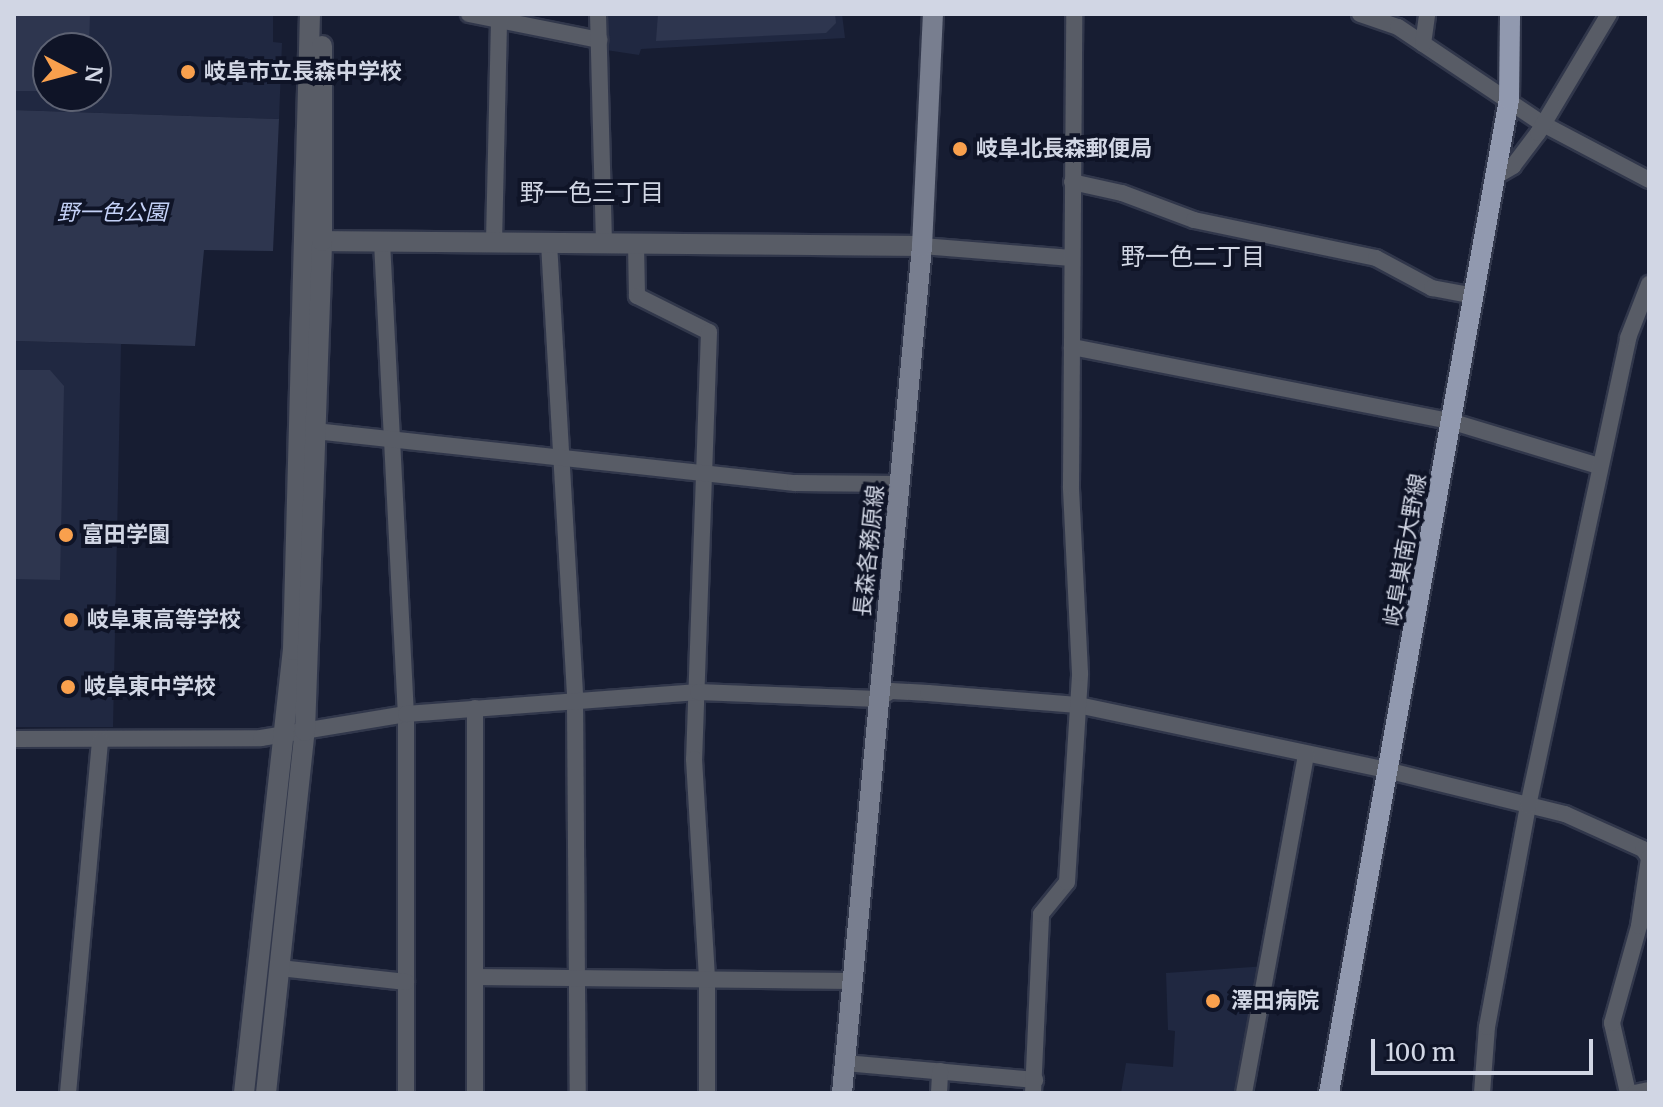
<!DOCTYPE html>
<meta charset="utf-8">
<style>
body{margin:0}
#map{position:relative;width:1663px;height:1107px;overflow:hidden;background:#171d32;font-family:Merriweather,"Noto Sans JP",serif}
div>[style]{position:absolute}
.built>*{inset:0;background:#202841}
.green>*{inset:0;background:#2e364f}
.roads{filter:drop-shadow(2px 0 #31374b) drop-shadow(-2px 0 #31374b) drop-shadow(0 2px #31374b) drop-shadow(0 -2px #31374b)}
.minor>*{height:16px;margin:-8px;padding:0 8px;transform-origin:8px;border-radius:8px;background:#585c66}
.tertiary>*{height:20px;margin:-10px;padding:0 10px;transform-origin:10px;border-radius:10px;background:#585c66}
.secondary>*{height:20px;margin:-10px;padding:0 10px;transform-origin:10px;border-radius:10px;background:#787e8f}
.primary>*{height:20px;margin:-10px;padding:0 10px;transform-origin:10px;border-radius:10px;background:#9199af}
.dots>*{width:22px;height:22px;translate:-50% -50%;box-sizing:border-box;border:4px solid #0f1427;border-radius:50%}
span{translate:-50% -50%;white-space:nowrap;text-align:center;line-height:1.15;-webkit-text-stroke:8px #0f1427;paint-order:stroke}
.poi-label{font-size:22px;color:#d1d6e4;font-weight:700}
.left{translate:0 -50%;text-align:left}
.park-label{font-size:22px;color:#c4d1f7;font-style:italic}
.street-label{font-size:22px;color:#d1d6e4}
.neighbourhood-label{font-size:24px;color:#d1d6e4}
.frame{position:absolute;inset:0;border:16px solid #d1d6e4;pointer-events:none}
.north{position:absolute;left:32px;top:32px;width:80px;height:80px;box-sizing:border-box;background:#0f1427;border:2px solid #5d6273;border-radius:50%;rotate:96deg;font-size:22px;font-weight:700;line-height:32px;text-align:center;color:#d1d6e4}
.north::after{content:'';display:block;margin:auto;width:28px;height:36px;background:#f9a04d;clip-path:polygon(50% 0,100% 100%,50% 72%,0 100%)}
.scale{position:absolute;left:1371px;top:1039px;width:222px;height:36px;box-sizing:border-box;border:4px solid #d1d6e4;border-top:0;padding-left:10px;font-size:24px;line-height:28px;white-space:nowrap;color:#d1d6e4;-webkit-text-stroke:6px #0f1427;paint-order:stroke}
</style>
<div id="map">
<div class="built">
<div style="clip-path:polygon(evenodd,14px 14px,273px 14px,273px 42px,282px 43px,279px 119px,14px 110px,14px 14px,48px 48px,96px 48px,96px 96px,48px 96px,48px 48px)"></div>
<div style="clip-path:polygon(605px 14px,842px 14px,845px 38px,641px 49px,639px 55px,606px 50px)"></div>
<div style="clip-path:polygon(14px 341px,121px 344px,113px 727px,14px 727px)"></div>
<div style="clip-path:polygon(1267px 966px,1240px 1093px,1121px 1093px,1126px 1063px,1173px 1067px,1175px 1031px,1168px 1030px,1166px 973px)"></div>
</div>
<div class="green">
<div style="clip-path:polygon(14px 14px,90px 14px,89px 48px,48px 48px,48px 91px,14px 91px)"></div>
<div style="clip-path:polygon(658px 14px,835px 14px,836px 23px,826px 33px,656px 41px)"></div>
<div style="clip-path:polygon(14px 110px,279px 119px,273px 251px,204px 250px,195px 346px,14px 341px)"></div>
<div style="clip-path:polygon(14px 370px,50px 370px,64px 386px,60px 580px,14px 579px)"></div>
</div>
<div class="roads">
<div class="minor">
<div style="left:469px;top:14px;width:133px;rotate:11.3deg"></div>
<div style="left:598px;top:14px;width:230px;rotate:88.5deg"></div>
<div style="left:1360px;top:14px;width:40px;rotate:18.9deg"></div>
<div style="left:1398px;top:27px;width:174px;rotate:33.8deg"></div>
<div style="left:1543px;top:124px;width:120px;rotate:27.8deg"></div>
<div style="left:1423px;top:44px;width:30px;rotate:-82deg"></div>
<div style="left:1496px;top:176px;width:20px;rotate:-30deg"></div>
<div style="left:1513px;top:166px;width:41px;rotate:-52.9deg"></div>
<div style="left:1538px;top:133px;width:139px;rotate:-59.2deg"></div>
<div style="left:1072px;top:182px;width:51px;rotate:12.4deg"></div>
<div style="left:1122px;top:193px;width:77px;rotate:20.6deg"></div>
<div style="left:1194px;top:220px;width:186px;rotate:11.8deg"></div>
<div style="left:1376px;top:258px;width:64px;rotate:28.2deg"></div>
<div style="left:1432px;top:288px;width:44px;rotate:10.5deg"></div>
<div style="left:382px;top:242px;width:473px;rotate:87.1deg"></div>
<div style="left:406px;top:714px;width:379px;rotate:90deg"></div>
<div style="left:494px;top:242px;width:228px;rotate:-88.7deg"></div>
<div style="left:549px;top:243px;width:458px;rotate:86.7deg"></div>
<div style="left:575px;top:700px;width:393px;rotate:89.6deg"></div>
<div style="left:636px;top:244px;width:52px;rotate:88.9deg"></div>
<div style="left:637px;top:296px;width:80px;rotate:26.6deg"></div>
<div style="left:709px;top:332px;width:427px;rotate:92deg"></div>
<div style="left:694px;top:759px;width:222px;rotate:86.6deg"></div>
<div style="left:707px;top:981px;width:112px;rotate:90deg"></div>
<div style="left:922px;top:246px;width:150px;rotate:4.6deg"></div>
<div style="left:1072px;top:347px;width:388px;rotate:11.1deg"></div>
<div style="left:1453px;top:422px;width:152px;rotate:16.8deg"></div>
<div style="left:315px;top:431px;width:483px;rotate:6.2deg"></div>
<div style="left:795px;top:483px;width:105px;rotate:0.5deg"></div>
<div style="left:14px;top:739px;width:247px;rotate:-0.2deg"></div>
<div style="left:261px;top:738px;width:147px;rotate:-9.4deg"></div>
<div style="left:406px;top:714px;width:293px;rotate:-4.3deg"></div>
<div style="left:698px;top:692px;width:180px;rotate:2.2deg"></div>
<div style="left:878px;top:699px;width:15px;rotate:-32deg"></div>
<div style="left:891px;top:691px;width:37px;rotate:3deg"></div>
<div style="left:928px;top:693px;width:150px;rotate:4.6deg"></div>
<div style="left:1078px;top:705px;width:319px;rotate:11.9deg"></div>
<div style="left:1390px;top:771px;width:180px;rotate:13.8deg"></div>
<div style="left:1565px;top:814px;width:85px;rotate:24.2deg"></div>
<div style="left:1643px;top:849px;width:11px;rotate:56deg"></div>
<div style="left:280px;top:968px;width:127px;rotate:6.3deg"></div>
<div style="left:475px;top:977px;width:377px;rotate:0.6deg"></div>
<div style="left:845px;top:1063px;width:191px;rotate:5.1deg"></div>
<div style="left:68px;top:1093px;width:353px;rotate:-84.8deg"></div>
<div style="left:475px;top:1093px;width:385px;rotate:-90deg"></div>
<div style="left:939px;top:1093px;width:22px;rotate:-87deg"></div>
<div style="left:1033px;top:1093px;width:179px;rotate:-87.4deg"></div>
<div style="left:1041px;top:914px;width:41px;rotate:-50.9deg"></div>
<div style="left:1067px;top:882px;width:209px;rotate:-86.4deg"></div>
<div style="left:1080px;top:673px;width:187px;rotate:-92.8deg"></div>
<div style="left:1071px;top:486px;width:472px;rotate:-89.6deg"></div>
<div style="left:1244px;top:1093px;width:344px;rotate:-79.6deg"></div>
<div style="left:1482px;top:1093px;width:66px;rotate:-85.7deg"></div>
<div style="left:1487px;top:1027px;width:225px;rotate:-79.5deg"></div>
<div style="left:1528px;top:806px;width:479px;rotate:-77.9deg"></div>
<div style="left:1628px;top:338px;width:58px;rotate:-68.7deg"></div>
<div style="left:1628px;top:1093px;width:72px;rotate:-102.9deg"></div>
<div style="left:1612px;top:1023px;width:101px;rotate:-74.4deg"></div>
<div style="left:1639px;top:926px;width:69px;rotate:-81.6deg"></div>
<div style="left:1634px;top:1093px;width:15px;rotate:-11deg"></div>
</div>
<div class="tertiary">
<div style="left:311px;top:241px;width:611px;rotate:0.47deg"></div>
<div style="left:244px;top:1093px;width:446px;rotate:-83.7deg"></div>
<div style="left:293px;top:650px;width:636px;rotate:-88.47deg"></div>
<div style="left:266px;top:1093px;width:364px;rotate:-83.9deg"></div>
<div style="left:305px;top:731px;width:490px;rotate:-88deg"></div>
<div style="left:322px;top:241px;width:195px;rotate:-90deg"></div>
</div>
<div class="secondary">
<div style="left:842px;top:1093px;width:851px;rotate:-84.6deg"></div>
<div style="left:922px;top:246px;width:232px;rotate:-87.3deg"></div>
</div>
<div class="primary">
<div style="left:1329px;top:1093px;width:1009px;rotate:-79.73deg"></div>
<div style="left:1509px;top:100px;width:86px;rotate:-89.3deg"></div>
</div>
</div>
<div class="dots">
<div style="left:188px;top:72px;background:#f9a04d"></div>
<div style="left:960px;top:149px;background:#f9a04d"></div>
<div style="left:66px;top:535px;background:#f9a04d"></div>
<div style="left:71px;top:620px;background:#f9a04d"></div>
<div style="left:68px;top:687px;background:#f9a04d"></div>
<div style="left:1213px;top:1001px;background:#f9a04d"></div>
</div>
<div class="poi-label">
<span class="left" style="left:204px;top:72px">岐阜市立長森中学校</span>
<span class="left" style="left:976px;top:149px">岐阜北長森郵便局</span>
<span class="left" style="left:82px;top:535px">富田学園</span>
<span class="left" style="left:87px;top:620px">岐阜東高等学校</span>
<span class="left" style="left:84px;top:687px">岐阜東中学校</span>
<span class="left" style="left:1231px;top:1001px">澤田病院</span>
</div>
<div class="park-label">
<span style="left:112px;top:213px">野一色公園</span>
</div>
<div class="street-label">
<span style="left:1405px;top:550px;rotate:-80deg">岐阜巣南大野線</span>
<span style="left:869px;top:551px;rotate:-84deg">長森各務原線</span>
</div>
<div class="neighbourhood-label">
<span style="left:592px;top:193px">野一色三丁目</span>
<span style="left:1193px;top:257px">野一色二丁目</span>
</div>
<div class="frame"></div>
<div class="north">N</div>
<div class="scale">100 m</div>
</div>
